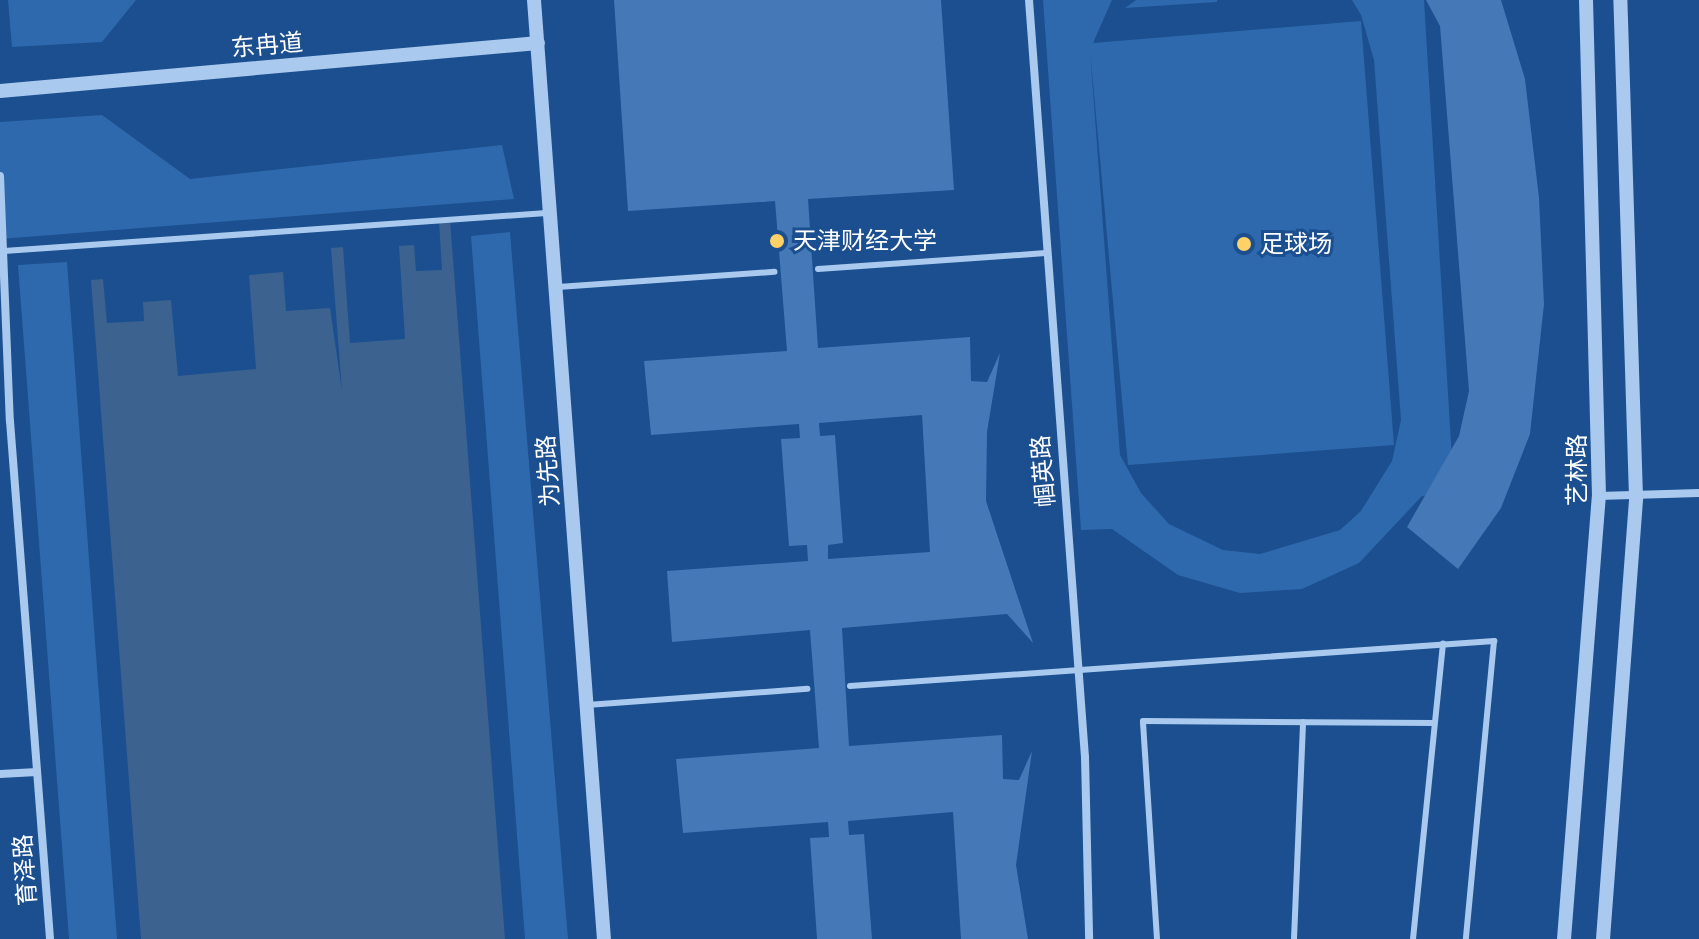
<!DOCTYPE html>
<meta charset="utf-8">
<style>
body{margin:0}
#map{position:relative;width:1699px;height:939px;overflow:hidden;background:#1b4f8f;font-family:Ubuntu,"Noto Sans SC",sans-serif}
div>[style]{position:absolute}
.green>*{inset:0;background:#2e69ad}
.water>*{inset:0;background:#3c6290}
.building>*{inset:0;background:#4478b7}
.service>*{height:6px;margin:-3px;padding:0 3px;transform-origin:3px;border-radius:3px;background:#a9c9ee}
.minor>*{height:8px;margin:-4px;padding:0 4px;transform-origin:4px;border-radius:4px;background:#a9c9ee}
.tertiary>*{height:14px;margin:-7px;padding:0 7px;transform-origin:7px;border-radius:7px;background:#a9c9ee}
.dots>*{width:22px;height:22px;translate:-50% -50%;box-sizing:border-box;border:4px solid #1b4f8f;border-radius:50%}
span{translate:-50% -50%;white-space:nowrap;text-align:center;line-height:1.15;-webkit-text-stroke:6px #1b4f8f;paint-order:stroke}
.street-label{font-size:24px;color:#fff}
.poi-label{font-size:24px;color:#fff}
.left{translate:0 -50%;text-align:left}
</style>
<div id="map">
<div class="green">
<div style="clip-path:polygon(8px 0,136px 0,102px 42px,12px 47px)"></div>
<div style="clip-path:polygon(1043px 0,1112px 0,1093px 43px,1361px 21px,1394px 445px,1128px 465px,1090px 50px,1120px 455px,1141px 493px,1169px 524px,1223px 550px,1260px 554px,1340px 530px,1361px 511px,1392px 461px,1401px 420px,1374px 60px,1361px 15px,1352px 0,1424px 0,1454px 492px,1422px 496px,1359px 563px,1302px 589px,1240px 593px,1178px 575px,1112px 529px,1081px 530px)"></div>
<div style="clip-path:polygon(1136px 0,1217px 0,1217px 2px,1125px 8px)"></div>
<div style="clip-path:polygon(102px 115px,190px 179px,502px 145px,514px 199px,0 239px,0 122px)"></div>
<div style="clip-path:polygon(510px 232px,568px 939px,525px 939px,471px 236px)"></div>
<div style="clip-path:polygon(67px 262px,117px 939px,69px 939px,18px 265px)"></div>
</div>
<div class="water">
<div style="clip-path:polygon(450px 220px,505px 939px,141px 939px,91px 280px,103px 279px,107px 323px,144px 321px,143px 302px,171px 300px,178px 376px,256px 369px,249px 275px,283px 272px,286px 311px,330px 308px,342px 391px,331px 248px,343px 247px,350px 343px,405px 339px,399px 246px,414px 245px,416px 271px,442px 270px,439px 221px)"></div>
</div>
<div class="building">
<div style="clip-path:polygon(evenodd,614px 0,941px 0,954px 190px,808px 199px,818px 348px,970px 337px,971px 381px,987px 382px,1000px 353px,987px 432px,986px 501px,1033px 643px,1007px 614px,842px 628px,849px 746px,1002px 735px,1003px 779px,1019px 780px,1032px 751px,1016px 865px,1028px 939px,961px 939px,953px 812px,848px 821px,849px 835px,864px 834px,872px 939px,817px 939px,810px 838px,829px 837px,828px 822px,683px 833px,676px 759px,819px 748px,810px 630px,672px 642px,667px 571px,808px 561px,807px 545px,789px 546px,781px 439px,800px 438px,799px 424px,651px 435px,644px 361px,787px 351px,775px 201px,628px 211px,614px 0,922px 415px,930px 552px,828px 559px,828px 545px,843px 543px,835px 435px,820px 436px,819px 423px,922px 415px)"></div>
<div style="clip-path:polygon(1426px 0,1501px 0,1525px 79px,1539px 198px,1544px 304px,1530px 434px,1501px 508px,1458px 569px,1407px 527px,1459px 436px,1469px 391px,1440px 26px)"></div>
</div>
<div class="service">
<div style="left:4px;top:251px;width:544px;rotate:-4deg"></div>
<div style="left:818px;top:269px;width:228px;rotate:-4deg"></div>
<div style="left:558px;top:287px;width:217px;rotate:-4deg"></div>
<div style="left:850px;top:686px;width:646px;rotate:-4deg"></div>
<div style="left:1494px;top:641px;width:299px;rotate:95.4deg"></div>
<div style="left:587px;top:705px;width:221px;rotate:-4.2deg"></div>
<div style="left:1157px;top:939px;width:218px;rotate:-93.7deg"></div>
<div style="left:1143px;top:721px;width:291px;rotate:0.4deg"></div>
<div style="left:1294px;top:939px;width:217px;rotate:-87.6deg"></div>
<div style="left:1413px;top:939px;width:297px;rotate:-84.2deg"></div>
</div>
<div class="minor">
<div style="left:1029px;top:0;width:759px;rotate:85.77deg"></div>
<div style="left:1085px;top:757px;width:182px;rotate:88.7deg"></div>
<div style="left:0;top:176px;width:245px;rotate:87.7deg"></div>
<div style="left:10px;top:421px;width:520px;rotate:85.58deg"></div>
<div style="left:1599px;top:496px;width:100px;rotate:-1.7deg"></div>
<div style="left:0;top:774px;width:37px;rotate:-3deg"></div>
</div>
<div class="tertiary">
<div style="left:534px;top:0;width:942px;rotate:85.74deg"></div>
<div style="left:0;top:91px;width:540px;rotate:-5.1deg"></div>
<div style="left:1564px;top:939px;width:444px;rotate:-85.5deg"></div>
<div style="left:1599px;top:496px;width:496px;rotate:-91.5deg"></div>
<div style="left:1603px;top:939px;width:443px;rotate:-85.7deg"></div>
<div style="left:1636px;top:497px;width:497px;rotate:-91.8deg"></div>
</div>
<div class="dots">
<div style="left:777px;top:241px;background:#ffd166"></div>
<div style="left:1244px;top:244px;background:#ffd166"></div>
</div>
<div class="street-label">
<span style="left:267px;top:45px;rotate:-5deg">东冉道</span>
<span style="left:1577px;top:470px;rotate:-90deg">艺林路</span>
<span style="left:548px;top:471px;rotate:-94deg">为先路</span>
<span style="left:1043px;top:471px;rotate:-95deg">帼英路</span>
<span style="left:25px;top:870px;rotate:-94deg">育泽路</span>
</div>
<div class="poi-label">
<span class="left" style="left:793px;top:241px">天津财经大学</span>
<span class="left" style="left:1260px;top:244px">足球场</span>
</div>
</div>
